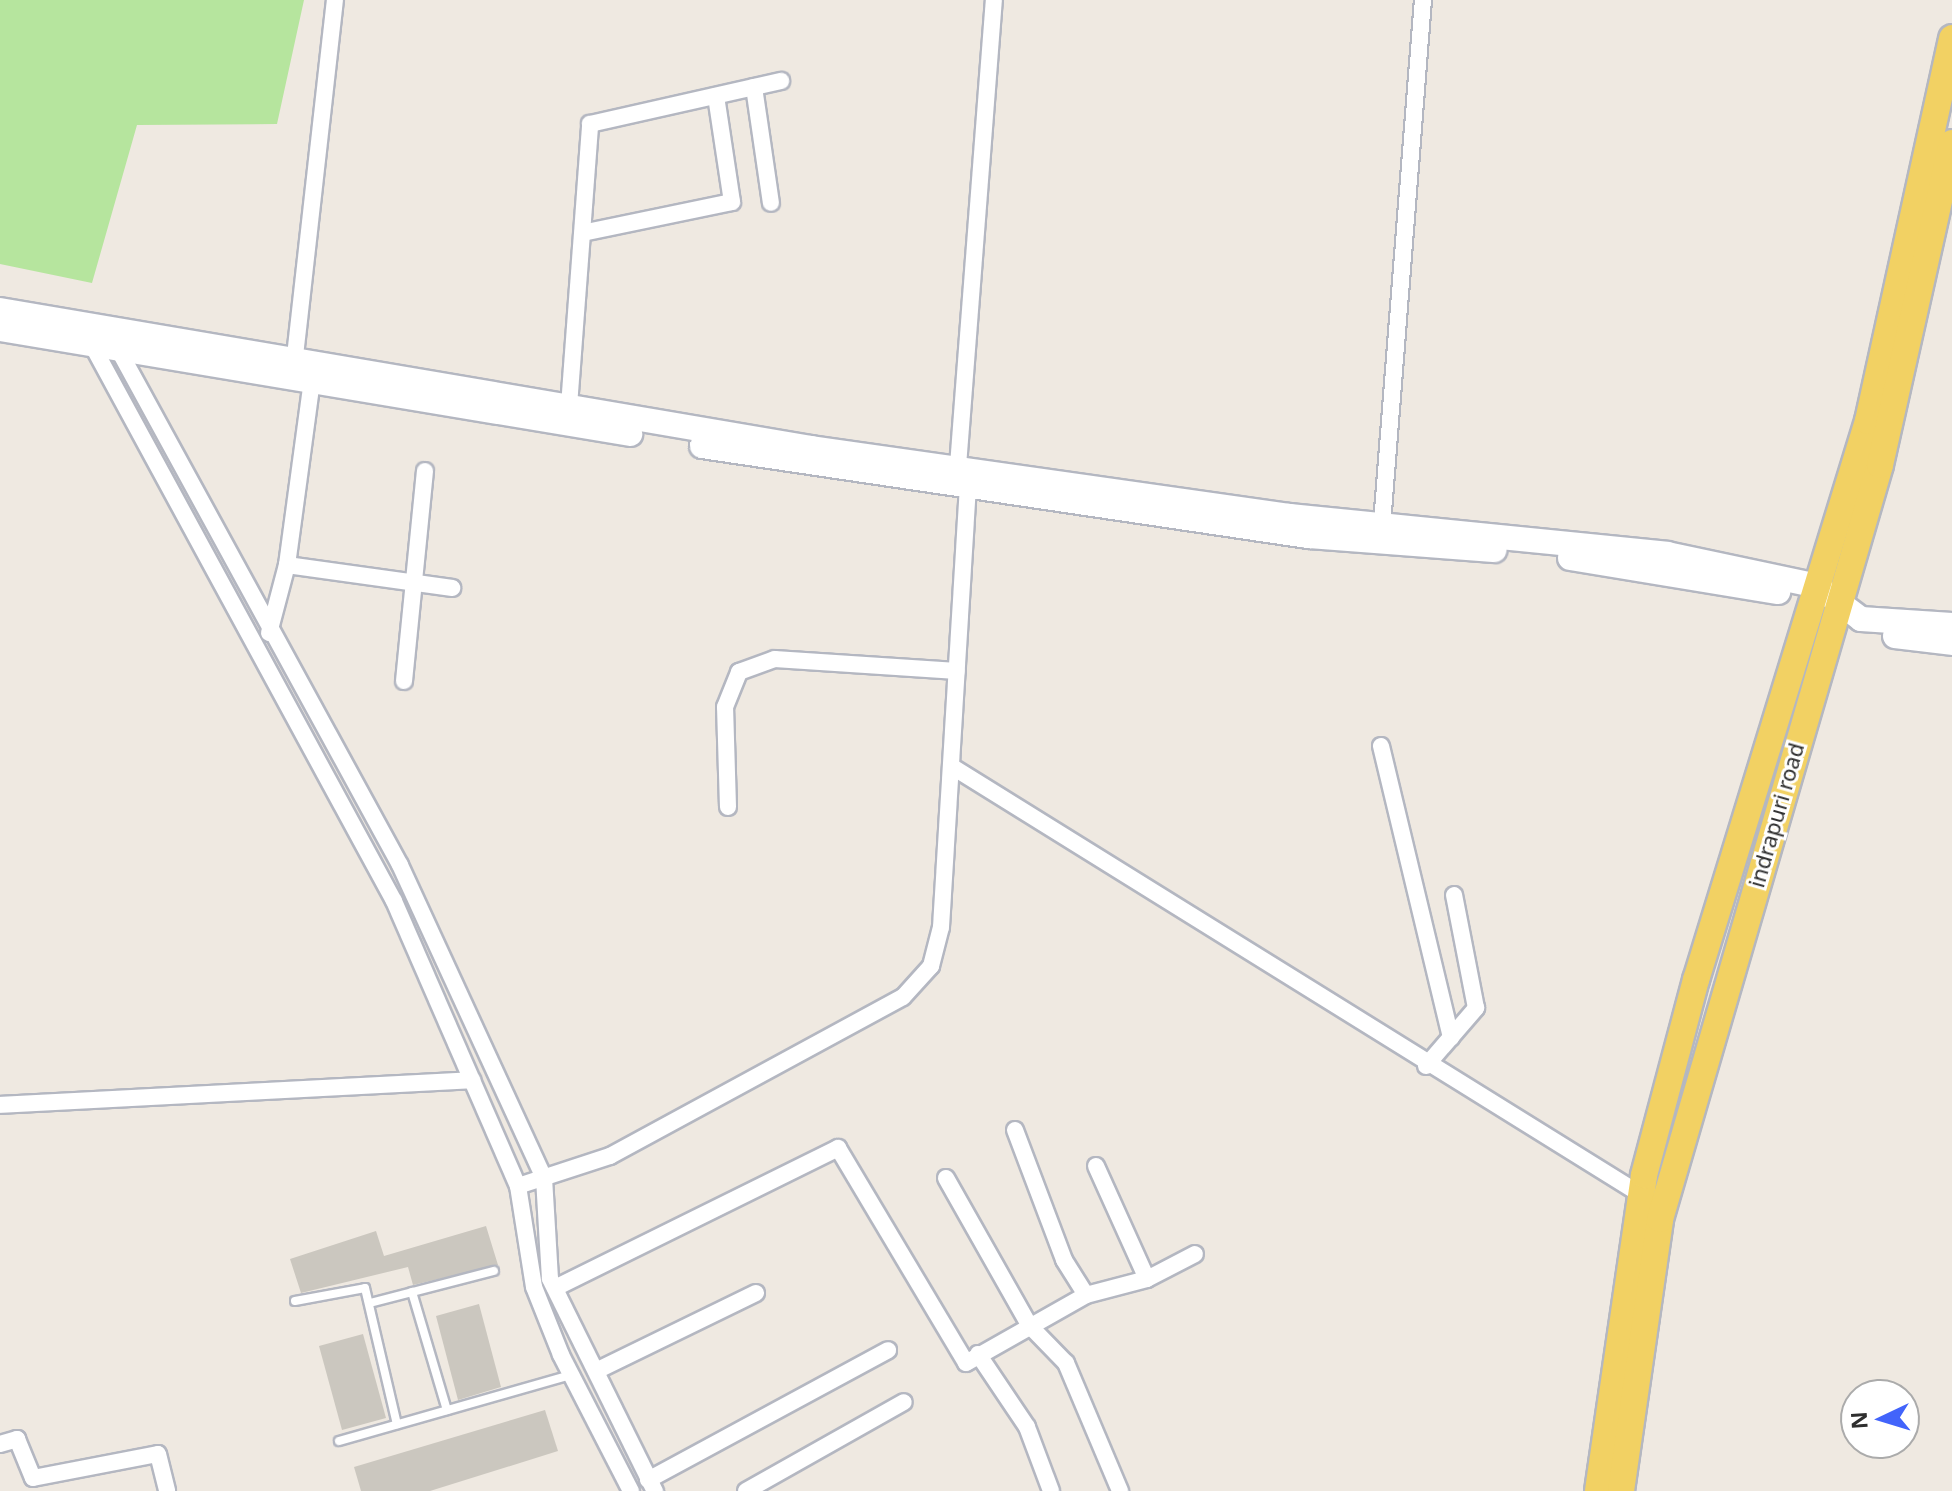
<!DOCTYPE html>
<style>
body{margin:0}
#map{position:relative;width:1952px;height:1491px;overflow:hidden;background:#efe9e1;font-family:"Noto Sans",sans-serif}
div>[style]{position:absolute}
.green>*{inset:0;background:#b6e59e}
.building>*{inset:0;background:#cbc7bf}
.roads{filter:drop-shadow(2px 0 #b4b7c1) drop-shadow(-2px 0 #b4b7c1) drop-shadow(0 2px #b4b7c1) drop-shadow(0 -2px #b4b7c1)}
.lane>*{height:8px;margin:-4px;padding:0 4px;transform-origin:4px;border-radius:4px;background:#fff}
.street>*{height:16px;margin:-8px;padding:0 8px;transform-origin:8px;border-radius:8px;background:#fff}
.secondary>*{height:24px;margin:-12px;padding:0 12px;transform-origin:12px;border-radius:12px;background:#fff}
.primary>*{height:26px;margin:-13px;padding:0 13px;transform-origin:13px;border-radius:13px;background:#f2d163}
span{translate:-50% -50%;white-space:nowrap;text-align:center;line-height:1.15;-webkit-text-stroke:6px #fff;paint-order:stroke}
.street-label{font-size:22px;color:#2e2e2e}
.north{position:absolute;left:1840px;top:1379px;width:80px;height:80px;box-sizing:border-box;background:#fff;border:2px solid #ababab;border-radius:50%;rotate:266deg;font-size:22px;font-weight:700;line-height:32px;text-align:center;color:#2e2e2e}
.north::after{content:'';display:block;margin:auto;width:28px;height:36px;background:#4264fb;clip-path:polygon(50% 0,100% 100%,50% 72%,0 100%)}
</style>
<div id="map">
<div class="green">
<div style="clip-path:polygon(0 0,304px 0,277px 124px,137px 125px,92px 283px,0 264px)"></div>
</div>
<div class="building">
<div style="clip-path:polygon(486px 1226px,498px 1265px,413px 1285px,408px 1267px,301px 1293px,290px 1259px,376px 1231px,384px 1256px)"></div>
<div style="clip-path:polygon(479px 1304px,501px 1387px,458px 1400px,436px 1316px)"></div>
<div style="clip-path:polygon(363px 1334px,386px 1418px,342px 1430px,319px 1346px)"></div>
<div style="clip-path:polygon(545px 1410px,558px 1451px,430px 1491px,361px 1491px,354px 1467px)"></div>
</div>
<div class="roads">
<div class="lane">
<div style="left:412px;top:1292px;width:123px;rotate:73.5deg"></div>
<div style="left:295px;top:1301px;width:71px;rotate:-10.5deg"></div>
<div style="left:365px;top:1288px;width:140px;rotate:76.8deg"></div>
<div style="left:370px;top:1303px;width:128px;rotate:-14.5deg"></div>
<div style="left:339px;top:1441px;width:240px;rotate:-15.9deg"></div>
</div>
<div class="street">
<div style="left:754px;top:87px;width:117px;rotate:81.7deg"></div>
<div style="left:587px;top:232px;width:148px;rotate:-11.7deg"></div>
<div style="left:732px;top:202px;width:107px;rotate:-98.6deg"></div>
<div style="left:91px;top:343px;width:635px;rotate:61.5deg"></div>
<div style="left:394px;top:901px;width:311px;rotate:66.5deg"></div>
<div style="left:518px;top:1186px;width:102px;rotate:81deg"></div>
<div style="left:534px;top:1287px;width:73px;rotate:68.3deg"></div>
<div style="left:561px;top:1355px;width:153px;rotate:62.8deg"></div>
<div style="left:117px;top:347px;width:590px;rotate:61.35deg"></div>
<div style="left:400px;top:865px;width:345px;rotate:65.3deg"></div>
<div style="left:544px;top:1178px;width:101px;rotate:86.6deg"></div>
<div style="left:550px;top:1279px;width:237px;rotate:63.7deg"></div>
<div style="left:295px;top:356px;width:358px;rotate:-83.6deg"></div>
<div style="left:569px;top:406px;width:283px;rotate:-85.7deg"></div>
<div style="left:590px;top:124px;width:196px;rotate:-12.7deg"></div>
<div style="left:958px;top:466px;width:467px;rotate:-85.6deg"></div>
<div style="left:1382px;top:524px;width:526px;rotate:-85.53deg"></div>
<div style="left:287px;top:565px;width:167px;rotate:7.9deg"></div>
<div style="left:269px;top:633px;width:70px;rotate:-75.2deg"></div>
<div style="left:287px;top:565px;width:195px;rotate:-82.3deg"></div>
<div style="left:404px;top:681px;width:211px;rotate:-84.3deg"></div>
<div style="left:1381px;top:746px;width:300px;rotate:76.5deg"></div>
<div style="left:951px;top:766px;width:811px;rotate:31.85deg"></div>
<div style="left:728px;top:807px;width:100px;rotate:-91.7deg"></div>
<div style="left:725px;top:707px;width:38px;rotate:-68deg"></div>
<div style="left:739px;top:672px;width:38px;rotate:-20deg"></div>
<div style="left:775px;top:659px;width:182px;rotate:3.8deg"></div>
<div style="left:1426px;top:1066px;width:77px;rotate:-49.2deg"></div>
<div style="left:1476px;top:1008px;width:115px;rotate:-101deg"></div>
<div style="left:0;top:1105px;width:473px;rotate:-3deg"></div>
<div style="left:1015px;top:1130px;width:139px;rotate:69.3deg"></div>
<div style="left:1064px;top:1260px;width:41px;rotate:57.8deg"></div>
<div style="left:1096px;top:1166px;width:124px;rotate:65.7deg"></div>
<div style="left:946px;top:1178px;width:169px;rotate:60.5deg"></div>
<div style="left:1029px;top:1325px;width:53px;rotate:45.8deg"></div>
<div style="left:1066px;top:1363px;width:139px;rotate:67.1deg"></div>
<div style="left:518px;top:1186px;width:97px;rotate:-18.1deg"></div>
<div style="left:610px;top:1156px;width:333px;rotate:-28.5deg"></div>
<div style="left:903px;top:997px;width:42px;rotate:-47.9deg"></div>
<div style="left:931px;top:966px;width:40px;rotate:-75.6deg"></div>
<div style="left:941px;top:927px;width:440px;rotate:-86.5deg"></div>
<div style="left:555px;top:1288px;width:316px;rotate:-26.3deg"></div>
<div style="left:838px;top:1148px;width:250px;rotate:59.2deg"></div>
<div style="left:966px;top:1363px;width:138px;rotate:-29.5deg"></div>
<div style="left:1086px;top:1295px;width:63px;rotate:-14.7deg"></div>
<div style="left:1147px;top:1279px;width:54px;rotate:-27.5deg"></div>
<div style="left:978px;top:1354px;width:88px;rotate:56.1deg"></div>
<div style="left:1027px;top:1427px;width:68px;rotate:69.4deg"></div>
<div style="left:596px;top:1371px;width:178px;rotate:-26deg"></div>
<div style="left:0;top:1444px;width:18px;rotate:-16deg"></div>
<div style="left:17px;top:1439px;width:42px;rotate:67.7deg"></div>
<div style="left:33px;top:1478px;width:127px;rotate:-10.9deg"></div>
<div style="left:158px;top:1454px;width:38px;rotate:76deg"></div>
<div style="left:648px;top:1480px;width:273px;rotate:-28.4deg"></div>
<div style="left:746px;top:1491px;width:181px;rotate:-29.4deg"></div>
</div>
<div class="secondary">
<div style="left:0;top:310px;width:823px;rotate:9.66deg"></div>
<div style="left:811px;top:448px;width:483px;rotate:8.1deg"></div>
<div style="left:1289px;top:516px;width:380px;rotate:5.7deg"></div>
<div style="left:1667px;top:554px;width:153px;rotate:12deg"></div>
<div style="left:1817px;top:586px;width:55px;rotate:36.9deg"></div>
<div style="left:1861px;top:619px;width:91px;rotate:3.8deg"></div>
<div style="left:0;top:329px;width:639px;rotate:9.46deg"></div>
<div style="left:702px;top:446px;width:613px;rotate:8.45deg"></div>
<div style="left:1308px;top:536px;width:187px;rotate:4.3deg"></div>
<div style="left:1570px;top:558px;width:211px;rotate:9.3deg"></div>
<div style="left:1895px;top:636px;width:57px;rotate:7deg"></div>
</div>
<div class="primary">
<div style="left:1598px;top:1491px;width:319px;rotate:-81.7deg"></div>
<div style="left:1644px;top:1175px;width:202px;rotate:-75.1deg"></div>
<div style="left:1696px;top:980px;width:585px;rotate:-72.9deg"></div>
<div style="left:1868px;top:421px;width:392px;rotate:-77.6deg"></div>
<div style="left:1621px;top:1491px;width:275px;rotate:-81.8deg"></div>
<div style="left:1660px;top:1219px;width:785px;rotate:-73.73deg"></div>
<div style="left:1880px;top:465px;width:330px;rotate:-77.4deg"></div>
</div>
</div>
<div class="street-label">
<span style="left:1776px;top:815px;rotate:-74deg">indrapuri road</span>
</div>
<div class="north">N</div>
</div>
